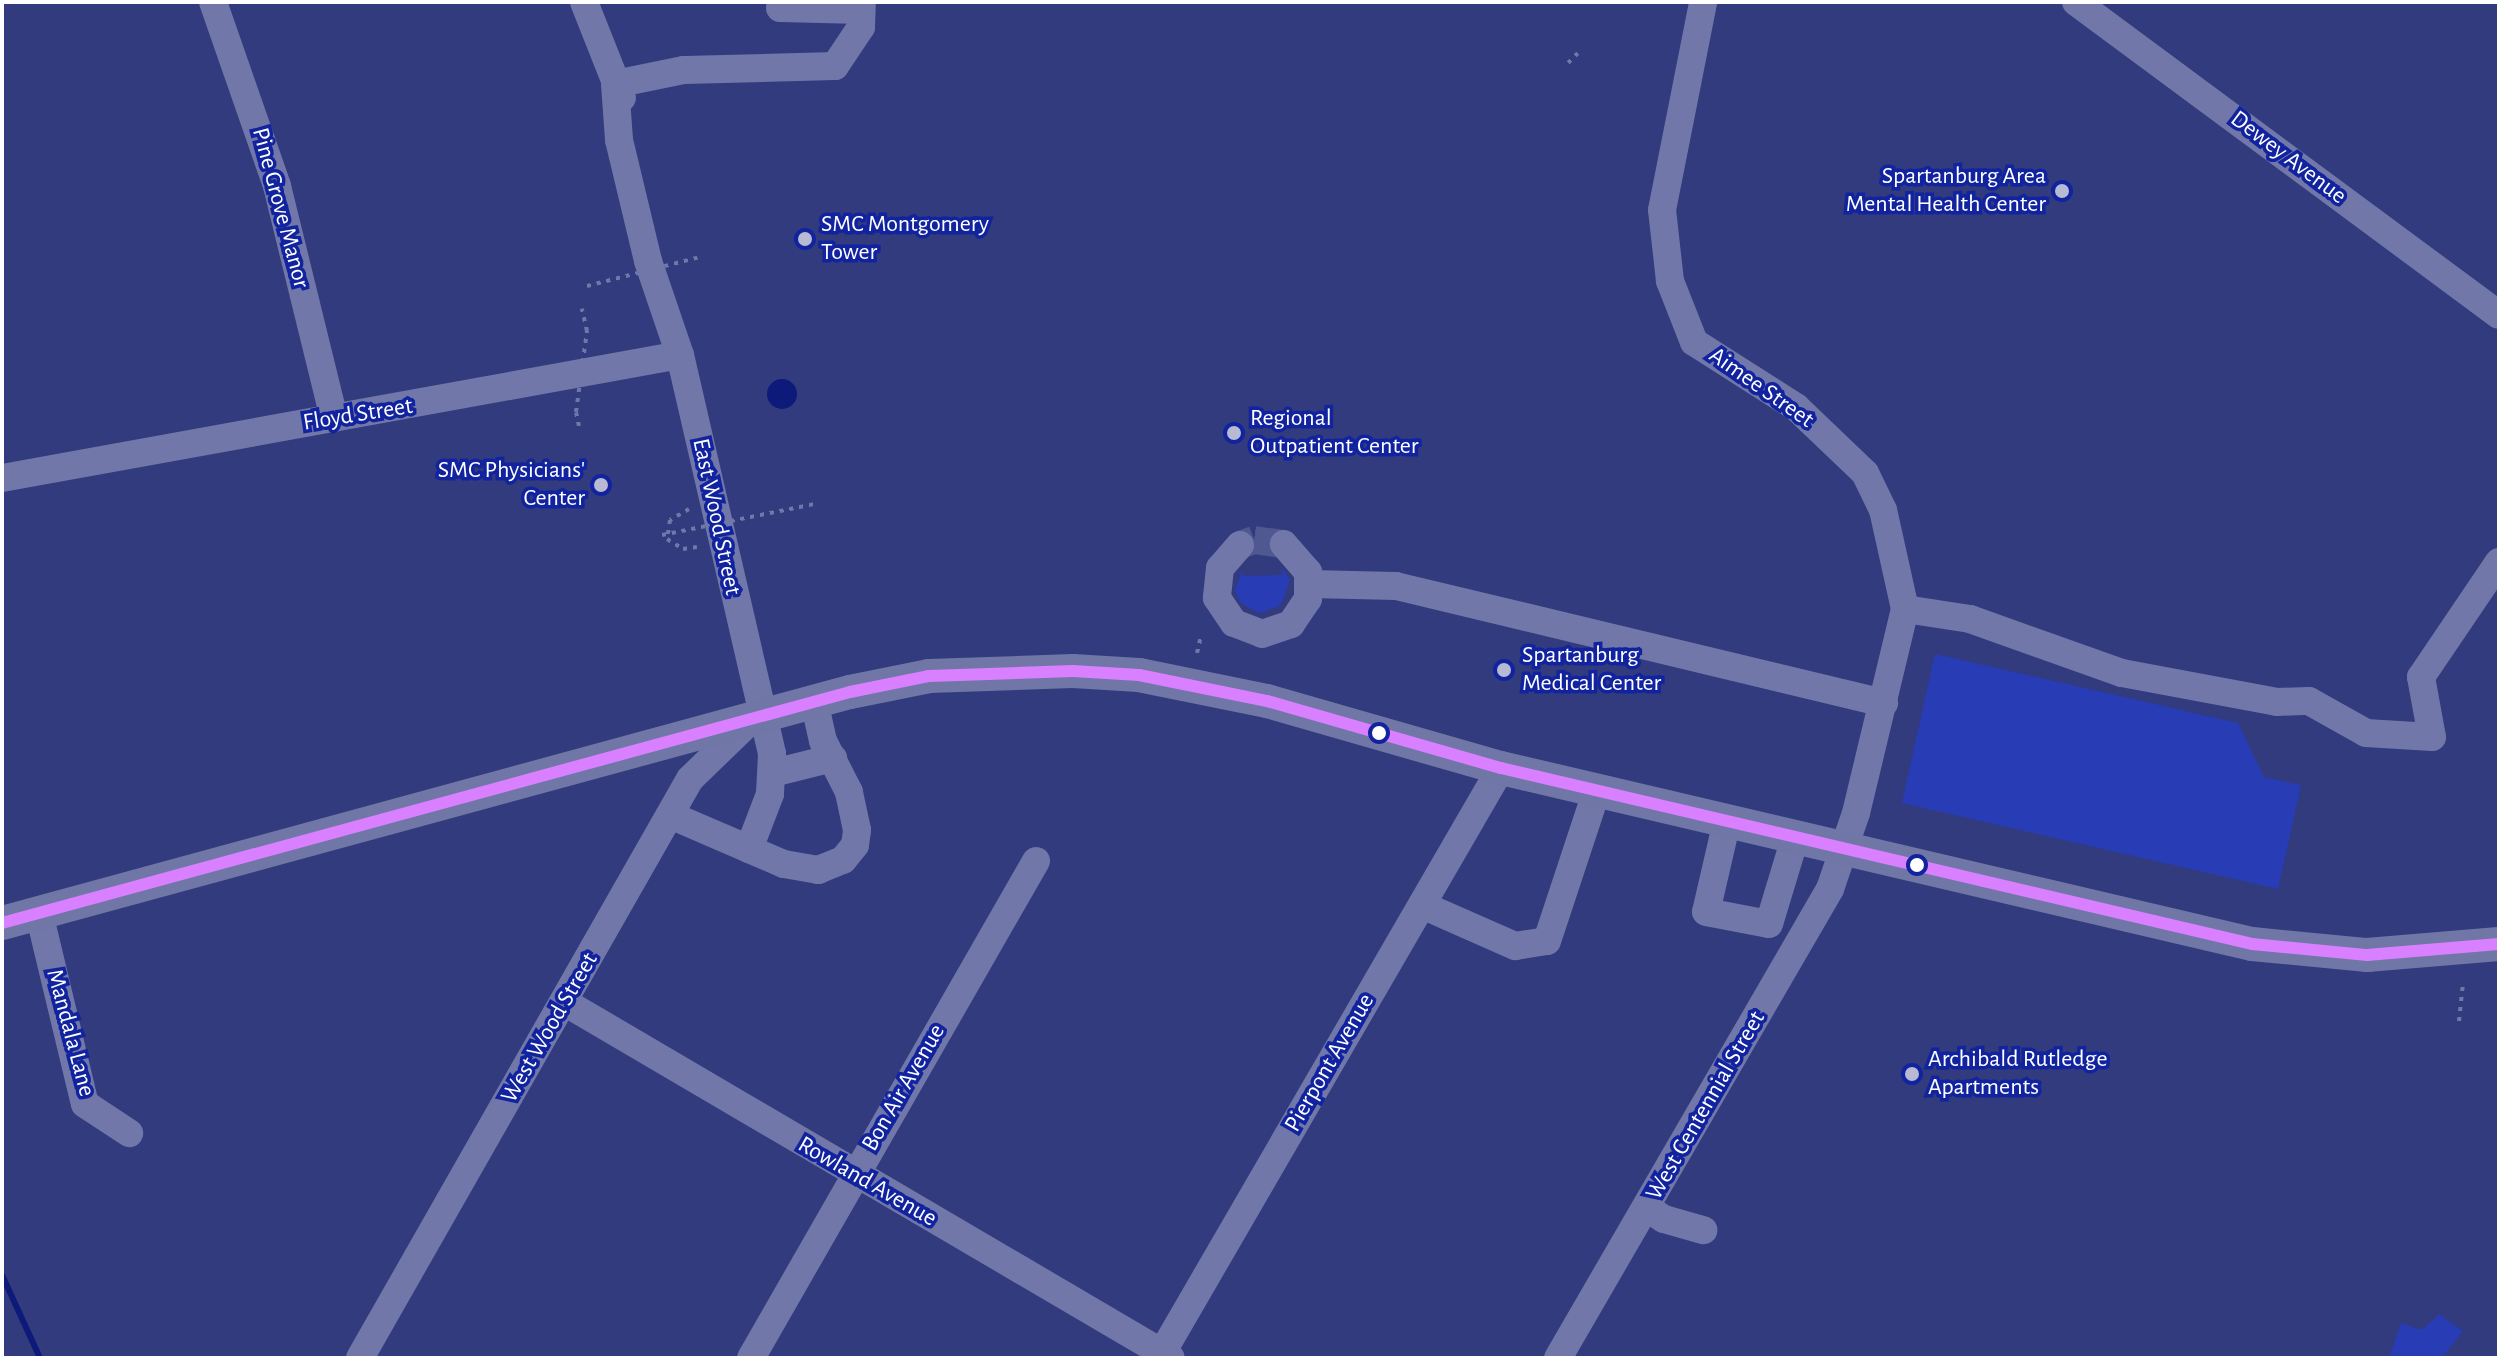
<!DOCTYPE html>
<style>
body{margin:0}
#map{position:relative;width:2501px;height:1360px;overflow:hidden;background:#313b7e;font-family:"Alegreya Sans",sans-serif}
div>[style]{position:absolute}
.green>*{inset:0;background:#283cb5}
.water>*{inset:0;background:#0e1a7a}
.round{border-radius:50%}
.stream>*{height:6px;margin:-3px;padding:0 3px;transform-origin:3px;border-radius:3px;background:#0e1a7a}
.minor-tunnel>*{height:28px;margin-top:-14px;transform-origin:0;background:repeating-linear-gradient(90deg,#505891 0 28px,transparent 0 42px)}
.path>*{height:4px;margin-top:-2px;transform-origin:0;background:repeating-linear-gradient(90deg,#7177a8 0 4px,transparent 0 10px)}
.minor>*{height:28px;margin:-14px;padding:0 14px;transform-origin:14px;border-radius:14px;background:#7177a8}
.major>*{height:34px;margin:-17px;padding:0 17px;transform-origin:17px;border-radius:17px;background:#7076a6}
.path-bridge>*{height:4px;margin-top:-2px;transform-origin:0;background:repeating-linear-gradient(90deg,#7177a8 0 4px,transparent 0 10px)}
.bus-1>*{height:12px;margin:-6px;padding:0 6px;transform-origin:6px;border-radius:6px;background:#d880ff}
.dots>*{width:22px;height:22px;translate:-50% -50%;box-sizing:border-box;border:4px solid #11239e;border-radius:50%}
span{translate:-50% -50%;white-space:nowrap;text-align:center;line-height:1.15;-webkit-text-stroke:7px #11239e;paint-order:stroke}
.street-label{font-size:24px;color:#fff}
.poi-label{font-size:24px;color:#fff}
.right{translate:-100% -50%;text-align:right}
.left{translate:0 -50%;text-align:left}
.frame{position:absolute;inset:0;border:4px solid #fff;pointer-events:none}
</style>
<div id="map">
<div class="green">
<div style="clip-path:polygon(1282px 568px,1290px 580px,1281px 605px,1260px 613px,1241px 603px,1235px 591px,1242px 570px,1243px 576px,1282px 575px)"></div>
<div style="clip-path:polygon(1935px 654px,2238px 723px,2264px 777px,2301px 785px,2278px 889px,1902px 803px)"></div>
<div style="clip-path:polygon(2439px 1314px,2463px 1331px,2442px 1358px,2389px 1358px,2401px 1323px,2422px 1330px)"></div>
</div>
<div class="water">
<div class="round" style="left:767px;top:379px;width:30px;height:30px"></div>
</div>
<div class="stream">
<div style="left:2px;top:1275px;width:91px;rotate:65.4deg"></div>
</div>
<div class="minor-tunnel">
<div style="left:1240px;top:545px;width:15px;rotate:-20deg"></div>
<div style="left:1254px;top:540px;width:30px;rotate:8deg"></div>
</div>
<div class="path">
<div style="left:1568px;top:63px;width:18px;rotate:-45deg"></div>
<div style="left:689px;top:509px;width:22px;rotate:150deg"></div>
<div style="left:670px;top:520px;width:19px;rotate:99deg"></div>
<div style="left:667px;top:539px;width:19px;rotate:32deg"></div>
<div style="left:683px;top:549px;width:14px;rotate:-8deg"></div>
<div style="left:1197px;top:653px;width:18px;rotate:-77deg"></div>
<div style="left:2459px;top:1021px;width:38px;rotate:-84deg"></div>
</div>
<div class="minor">
<div style="left:213px;top:2px;width:195px;rotate:70.8deg"></div>
<div style="left:277px;top:186px;width:239px;rotate:76.2deg"></div>
<div style="left:584px;top:2px;width:103px;rotate:68.4deg"></div>
<div style="left:2076px;top:2px;width:526px;rotate:36.5deg"></div>
<div style="left:780px;top:8px;width:81px;rotate:1.4deg"></div>
<div style="left:615px;top:84px;width:56px;rotate:85.9deg"></div>
<div style="left:619px;top:140px;width:124px;rotate:76.5deg"></div>
<div style="left:648px;top:261px;width:99px;rotate:71.2deg"></div>
<div style="left:680px;top:355px;width:409px;rotate:77deg"></div>
<div style="left:772px;top:754px;width:40px;rotate:92.9deg"></div>
<div style="left:770px;top:794px;width:59px;rotate:110.9deg"></div>
<div style="left:615px;top:84px;width:70px;rotate:-11.5deg"></div>
<div style="left:684px;top:70px;width:151px;rotate:-1.5deg"></div>
<div style="left:835px;top:66px;width:47px;rotate:-56.3deg"></div>
<div style="left:861px;top:27px;width:25px;rotate:-88deg"></div>
<div style="left:2px;top:478px;width:689px;rotate:-10.28deg"></div>
<div style="left:1240px;top:545px;width:30px;rotate:131deg"></div>
<div style="left:1220px;top:568px;width:30px;rotate:96deg"></div>
<div style="left:1217px;top:598px;width:30px;rotate:56deg"></div>
<div style="left:1234px;top:623px;width:30px;rotate:21deg"></div>
<div style="left:1262px;top:634px;width:31px;rotate:-19deg"></div>
<div style="left:1291px;top:624px;width:30px;rotate:-56deg"></div>
<div style="left:1308px;top:599px;width:27px;rotate:-90deg"></div>
<div style="left:1308px;top:572px;width:37px;rotate:-131deg"></div>
<div style="left:1310px;top:584px;width:86px;rotate:1.3deg"></div>
<div style="left:1396px;top:586px;width:502px;rotate:13.48deg"></div>
<div style="left:1905px;top:609px;width:66px;rotate:8.7deg"></div>
<div style="left:1970px;top:619px;width:161px;rotate:19.6deg"></div>
<div style="left:2122px;top:673px;width:158px;rotate:10.6deg"></div>
<div style="left:2277px;top:702px;width:32px;rotate:-2deg"></div>
<div style="left:2309px;top:701px;width:65px;rotate:29.3deg"></div>
<div style="left:2366px;top:733px;width:66px;rotate:3.5deg"></div>
<div style="left:2432px;top:737px;width:61px;rotate:-100.4deg"></div>
<div style="left:2421px;top:677px;width:139px;rotate:-55.9deg"></div>
<div style="left:773px;top:773px;width:62px;rotate:-14deg"></div>
<div style="left:670px;top:815px;width:124px;rotate:23.3deg"></div>
<div style="left:784px;top:864px;width:35px;rotate:10deg"></div>
<div style="left:818px;top:870px;width:27px;rotate:-22deg"></div>
<div style="left:843px;top:860px;width:19px;rotate:-51deg"></div>
<div style="left:855px;top:845px;width:15px;rotate:-82deg"></div>
<div style="left:857px;top:830px;width:39px;rotate:-102deg"></div>
<div style="left:849px;top:792px;width:57px;rotate:-117deg"></div>
<div style="left:823px;top:741px;width:41px;rotate:-102.7deg"></div>
<div style="left:1727px;top:821px;width:93px;rotate:103deg"></div>
<div style="left:1706px;top:912px;width:64px;rotate:10.8deg"></div>
<div style="left:1769px;top:924px;width:90px;rotate:-73.2deg"></div>
<div style="left:1422px;top:905px;width:102px;rotate:23.8deg"></div>
<div style="left:1515px;top:946px;width:32px;rotate:-9deg"></div>
<div style="left:1547px;top:941px;width:159px;rotate:-71.7deg"></div>
<div style="left:39px;top:913px;width:196px;rotate:76.5deg"></div>
<div style="left:85px;top:1104px;width:53px;rotate:33.4deg"></div>
<div style="left:566px;top:1003px;width:701px;rotate:30.4deg"></div>
<div style="left:1647px;top:1208px;width:20px;rotate:33deg"></div>
<div style="left:1664px;top:1219px;width:41px;rotate:15.8deg"></div>
<div style="left:360px;top:1358px;width:666px;rotate:-60.32deg"></div>
<div style="left:690px;top:779px;width:86px;rotate:-44.1deg"></div>
<div style="left:751px;top:1358px;width:573px;rotate:-60.17deg"></div>
<div style="left:1159px;top:1358px;width:682px;rotate:-59.9deg"></div>
<div style="left:1558px;top:1358px;width:542px;rotate:-59.89deg"></div>
<div style="left:1830px;top:889px;width:80px;rotate:-71.1deg"></div>
<div style="left:1856px;top:813px;width:210px;rotate:-76.5deg"></div>
<div style="left:1905px;top:609px;width:101px;rotate:-102.5deg"></div>
<div style="left:1883px;top:510px;width:41px;rotate:-115.9deg"></div>
<div style="left:1865px;top:473px;width:95px;rotate:-136.3deg"></div>
<div style="left:1796px;top:407px;width:121px;rotate:-147.5deg"></div>
<div style="left:1694px;top:342px;width:66px;rotate:-111.5deg"></div>
<div style="left:1670px;top:281px;width:71px;rotate:-96.4deg"></div>
<div style="left:1662px;top:210px;width:212px;rotate:-78.8deg"></div>
</div>
<div class="major">
<div style="left:2px;top:923px;width:879px;rotate:-15.24deg"></div>
<div style="left:850px;top:692px;width:81px;rotate:-11.4deg"></div>
<div style="left:929px;top:676px;width:144px;rotate:-2deg"></div>
<div style="left:1073px;top:671px;width:66px;rotate:3.5deg"></div>
<div style="left:1139px;top:675px;width:131px;rotate:11.5deg"></div>
<div style="left:1267px;top:701px;width:243px;rotate:16deg"></div>
<div style="left:1501px;top:768px;width:771px;rotate:13.19deg"></div>
<div style="left:2252px;top:944px;width:116px;rotate:5.5deg"></div>
<div style="left:2367px;top:955px;width:132px;rotate:-4.8deg"></div>
</div>
<div class="path-bridge">
<div style="left:587px;top:286px;width:117px;rotate:-14.4deg"></div>
<div style="left:579px;top:426px;width:14px;rotate:-102deg"></div>
<div style="left:576px;top:412px;width:82px;rotate:-82.3deg"></div>
<div style="left:587px;top:331px;width:23px;rotate:-103deg"></div>
<div style="left:662px;top:535px;width:156px;rotate:-11.5deg"></div>
</div>
<div class="bus-1">
<div style="left:2px;top:923px;width:879px;rotate:-15.24deg"></div>
<div style="left:850px;top:692px;width:81px;rotate:-11.4deg"></div>
<div style="left:929px;top:676px;width:144px;rotate:-2deg"></div>
<div style="left:1073px;top:671px;width:66px;rotate:3.5deg"></div>
<div style="left:1139px;top:675px;width:131px;rotate:11.5deg"></div>
<div style="left:1267px;top:701px;width:243px;rotate:16deg"></div>
<div style="left:1501px;top:768px;width:771px;rotate:13.19deg"></div>
<div style="left:2252px;top:944px;width:116px;rotate:5.5deg"></div>
<div style="left:2367px;top:955px;width:132px;rotate:-4.8deg"></div>
</div>
<div class="dots">
<div style="left:2062px;top:191px;background:#b7bad2"></div>
<div style="left:805px;top:239px;background:#b7bad2"></div>
<div style="left:1234px;top:433px;background:#b7bad2"></div>
<div style="left:601px;top:485px;background:#b7bad2"></div>
<div style="left:1504px;top:670px;background:#b7bad2"></div>
<div style="left:1379px;top:733px;background:#fff"></div>
<div style="left:1917px;top:865px;background:#fff"></div>
<div style="left:1912px;top:1074px;background:#b7bad2"></div>
</div>
<div class="street-label">
<span style="left:2288px;top:158px;rotate:37deg">Dewey Avenue</span>
<span style="left:280px;top:208px;rotate:75deg">Pine Grove Manor</span>
<span style="left:1761px;top:388px;rotate:35deg">Aimee Street</span>
<span style="left:358px;top:415px;rotate:-9deg">Floyd Street</span>
<span style="left:716px;top:517px;rotate:78deg">East Wood Street</span>
<span style="left:550px;top:1028px;rotate:-60deg">West Wood Street</span>
<span style="left:70px;top:1033px;rotate:75deg">Mandala Lane</span>
<span style="left:1330px;top:1063px;rotate:-60deg">Pierpont Avenue</span>
<span style="left:904px;top:1088px;rotate:-60deg">Bon Air Avenue</span>
<span style="left:1706px;top:1106px;rotate:-60deg">West Centennial Street</span>
<span style="left:867px;top:1182px;rotate:30deg">Rowland Avenue</span>
</div>
<div class="poi-label">
<span class="right" style="left:2046px;top:191px">Spartanburg Area<br>Mental Health Center</span>
<span class="left" style="left:821px;top:239px">SMC Montgomery<br>Tower</span>
<span class="left" style="left:1250px;top:433px">Regional<br>Outpatient Center</span>
<span class="right" style="left:585px;top:485px">SMC Physicians'<br>Center</span>
<span class="left" style="left:1522px;top:670px">Spartanburg<br>Medical Center</span>
<span class="left" style="left:1928px;top:1074px">Archibald Rutledge<br>Apartments</span>
</div>
<div class="frame"></div>
</div>
